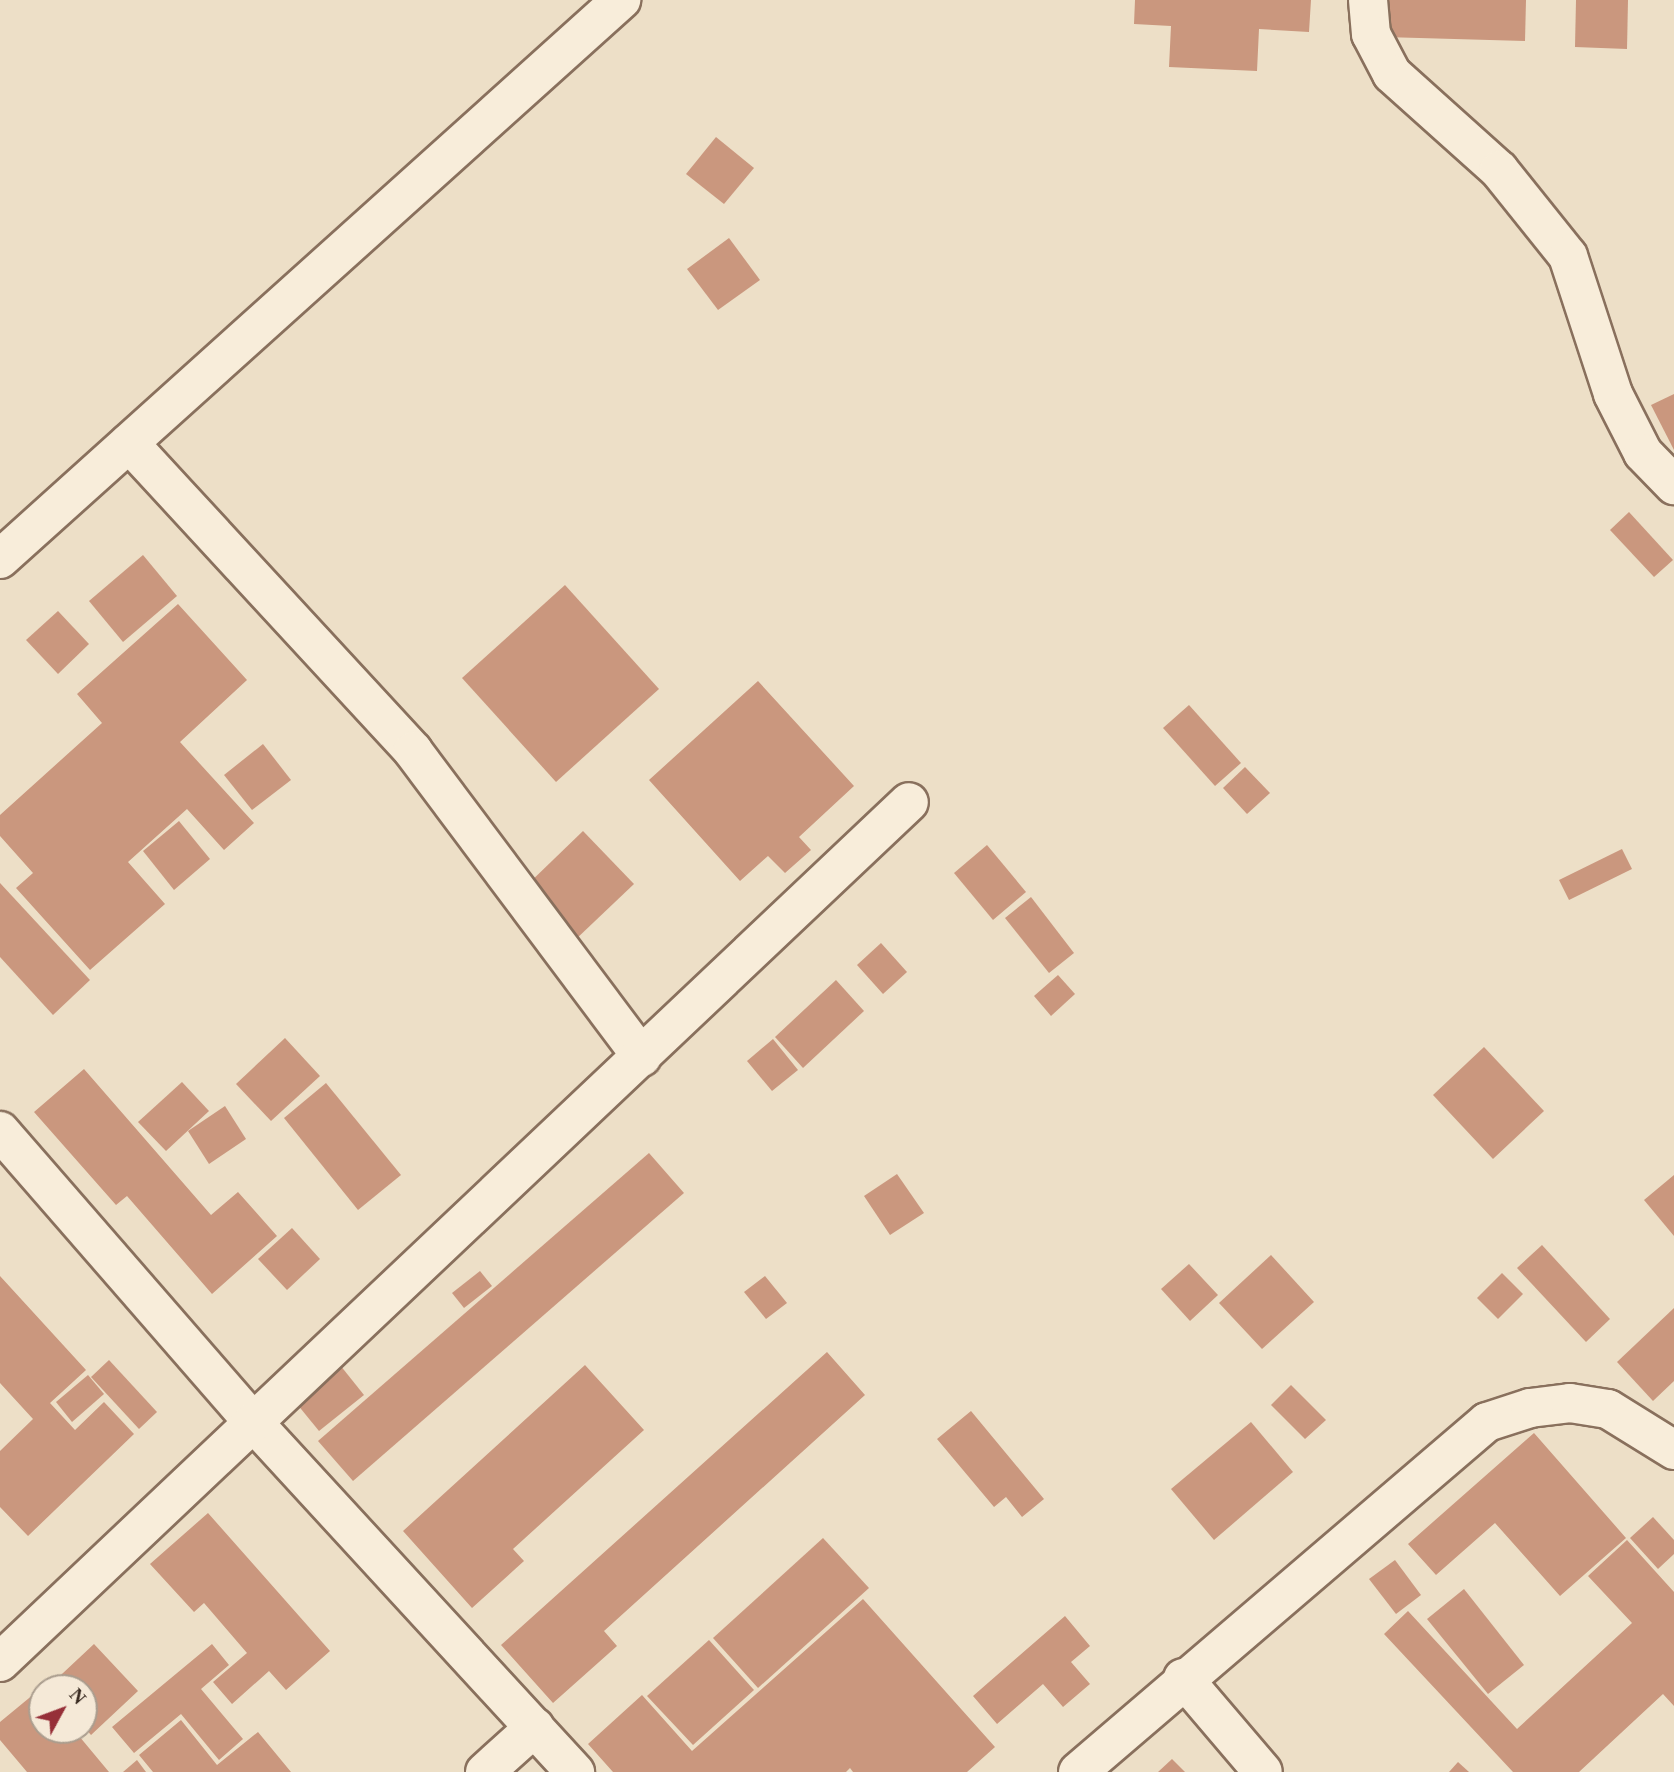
<!DOCTYPE html>
<style>
body{margin:0}
#map{position:relative;width:1674px;height:1772px;overflow:hidden;background:#eddfc7;font-family:Georgia,serif}
div>[style]{position:absolute}
.building>*{inset:0;background:#ca977e}
.roads{filter:drop-shadow(2px 0 #89705d) drop-shadow(-2px 0 #89705d) drop-shadow(0 2px #89705d) drop-shadow(0 -2px #89705d)}
.minor>*{height:38px;margin:-19px;padding:0 19px;transform-origin:19px;border-radius:19px;background:#f8edda}
.secondary>*{height:38px;margin:-19px;padding:0 19px;transform-origin:19px;border-radius:19px;background:#f8edda}
span{translate:-50% -50%;white-space:nowrap;text-align:center;line-height:1.15;-webkit-text-stroke:5px #f5e9d7;paint-order:stroke}
.north{position:absolute;left:28px;top:1674px;width:70px;height:70px;box-sizing:border-box;background:#f5e9d7;border:2px solid #aa9d8e;border-radius:50%;rotate:49deg;font-size:19px;font-weight:700;line-height:28px;text-align:center;color:#392a20}
.north::after{content:'';display:block;margin:auto;width:24px;height:32px;background:#962f38;clip-path:polygon(50% 0,100% 100%,50% 72%,0 100%)}
</style>
<div id="map">
<div class="building">
<div style="clip-path:polygon(1135px 0,1311px 0,1309px 32px,1259px 29px,1257px 71px,1169px 67px,1171px 26px,1134px 24px)"></div>
<div style="clip-path:polygon(1385px 0,1526px 0,1525px 41px,1384px 37px)"></div>
<div style="clip-path:polygon(1576px 0,1628px 0,1627px 49px,1575px 47px)"></div>
<div style="clip-path:polygon(716px 137px,754px 168px,724px 204px,686px 174px)"></div>
<div style="clip-path:polygon(729px 238px,760px 280px,718px 310px,687px 269px)"></div>
<div style="clip-path:polygon(1674px 394px,1674px 450px,1651px 405px)"></div>
<div style="clip-path:polygon(1629px 512px,1673px 560px,1654px 577px,1610px 530px)"></div>
<div style="clip-path:polygon(143px 555px,177px 596px,123px 642px,89px 601px)"></div>
<div style="clip-path:polygon(565px 585px,659px 689px,556px 782px,462px 678px)"></div>
<div style="clip-path:polygon(178px 604px,247px 680px,180px 742px,254px 823px,224px 850px,187px 809px,128px 862px,165px 904px,90px 970px,16px 888px,33px 873px,0 836px,0 815px,102px 723px,77px 694px)"></div>
<div style="clip-path:polygon(58px 611px,89px 644px,58px 674px,26px 640px)"></div>
<div style="clip-path:polygon(758px 681px,854px 786px,799px 837px,811px 850px,785px 873px,768px 856px,740px 881px,649px 780px)"></div>
<div style="clip-path:polygon(1189px 705px,1241px 763px,1215px 786px,1163px 728px)"></div>
<div style="clip-path:polygon(263px 744px,291px 780px,252px 810px,224px 775px)"></div>
<div style="clip-path:polygon(1245px 767px,1270px 793px,1247px 814px,1223px 788px)"></div>
<div style="clip-path:polygon(179px 821px,210px 859px,174px 890px,143px 851px)"></div>
<div style="clip-path:polygon(583px 831px,634px 884px,574px 941px,524px 888px)"></div>
<div style="clip-path:polygon(987px 845px,1026px 892px,993px 920px,954px 873px)"></div>
<div style="clip-path:polygon(1622px 849px,1632px 869px,1569px 900px,1559px 880px)"></div>
<div style="clip-path:polygon(0 883px,90px 980px,53px 1015px,0 957px)"></div>
<div style="clip-path:polygon(1031px 897px,1074px 953px,1049px 973px,1005px 918px)"></div>
<div style="clip-path:polygon(881px 943px,907px 972px,883px 994px,857px 965px)"></div>
<div style="clip-path:polygon(1058px 975px,1075px 994px,1051px 1016px,1034px 996px)"></div>
<div style="clip-path:polygon(836px 980px,864px 1011px,803px 1068px,775px 1037px)"></div>
<div style="clip-path:polygon(285px 1038px,320px 1076px,271px 1121px,236px 1084px)"></div>
<div style="clip-path:polygon(773px 1039px,798px 1070px,772px 1091px,747px 1061px)"></div>
<div style="clip-path:polygon(1484px 1047px,1544px 1111px,1493px 1159px,1433px 1095px)"></div>
<div style="clip-path:polygon(84px 1069px,211px 1215px,238px 1192px,277px 1236px,212px 1294px,127px 1196px,116px 1205px,34px 1112px)"></div>
<div style="clip-path:polygon(182px 1082px,209px 1111px,166px 1151px,138px 1122px)"></div>
<div style="clip-path:polygon(326px 1083px,401px 1175px,358px 1210px,284px 1118px)"></div>
<div style="clip-path:polygon(225px 1106px,246px 1139px,209px 1164px,188px 1131px)"></div>
<div style="clip-path:polygon(649px 1153px,684px 1193px,353px 1481px,318px 1441px)"></div>
<div style="clip-path:polygon(897px 1174px,924px 1213px,890px 1235px,864px 1196px)"></div>
<div style="clip-path:polygon(1674px 1175px,1674px 1236px,1644px 1200px)"></div>
<div style="clip-path:polygon(292px 1228px,320px 1259px,287px 1290px,258px 1259px)"></div>
<div style="clip-path:polygon(1542px 1245px,1610px 1319px,1586px 1342px,1517px 1268px)"></div>
<div style="clip-path:polygon(1271px 1255px,1314px 1302px,1262px 1349px,1219px 1303px)"></div>
<div style="clip-path:polygon(1189px 1264px,1218px 1295px,1190px 1321px,1161px 1289px)"></div>
<div style="clip-path:polygon(480px 1271px,492px 1286px,464px 1308px,452px 1293px)"></div>
<div style="clip-path:polygon(1502px 1273px,1523px 1294px,1498px 1319px,1477px 1298px)"></div>
<div style="clip-path:polygon(0 1276px,86px 1370px,50px 1403px,75px 1430px,104px 1402px,134px 1434px,28px 1536px,0 1507px,0 1451px,33px 1419px,0 1383px)"></div>
<div style="clip-path:polygon(765px 1276px,787px 1303px,766px 1319px,744px 1292px)"></div>
<div style="clip-path:polygon(1674px 1308px,1674px 1381px,1653px 1401px,1617px 1362px)"></div>
<div style="clip-path:polygon(324px 1345px,364px 1395px,319px 1431px,279px 1382px)"></div>
<div style="clip-path:polygon(827px 1352px,865px 1395px,604px 1631px,617px 1646px,553px 1703px,501px 1645px)"></div>
<div style="clip-path:polygon(109px 1360px,157px 1412px,139px 1429px,91px 1377px)"></div>
<div style="clip-path:polygon(585px 1365px,644px 1430px,513px 1549px,524px 1561px,472px 1608px,403px 1531px)"></div>
<div style="clip-path:polygon(88px 1375px,104px 1394px,72px 1422px,56px 1402px)"></div>
<div style="clip-path:polygon(1291px 1385px,1326px 1420px,1305px 1439px,1271px 1405px)"></div>
<div style="clip-path:polygon(971px 1411px,1044px 1499px,1022px 1517px,1006px 1497px,994px 1507px,937px 1439px)"></div>
<div style="clip-path:polygon(1251px 1422px,1293px 1472px,1214px 1540px,1171px 1489px)"></div>
<div style="clip-path:polygon(1534px 1433px,1626px 1538px,1560px 1596px,1495px 1523px,1436px 1575px,1408px 1544px)"></div>
<div style="clip-path:polygon(208px 1513px,330px 1651px,286px 1690px,269px 1671px,232px 1704px,213px 1682px,247px 1653px,204px 1603px,194px 1612px,150px 1564px)"></div>
<div style="clip-path:polygon(1653px 1517px,1674px 1540px,1674px 1554px,1658px 1569px,1630px 1538px)"></div>
<div style="clip-path:polygon(823px 1538px,869px 1588px,758px 1688px,713px 1638px)"></div>
<div style="clip-path:polygon(1627px 1540px,1674px 1592px,1674px 1706px,1663px 1694px,1579px 1772px,1513px 1772px,1384px 1634px,1408px 1611px,1517px 1729px,1632px 1623px,1588px 1576px)"></div>
<div style="clip-path:polygon(1395px 1560px,1421px 1595px,1396px 1614px,1369px 1579px)"></div>
<div style="clip-path:polygon(1464px 1589px,1524px 1665px,1488px 1694px,1427px 1619px)"></div>
<div style="clip-path:polygon(863px 1599px,995px 1747px,967px 1772px,853px 1772px,850px 1768px,846px 1772px,613px 1772px,588px 1744px,642px 1695px,692px 1751px)"></div>
<div style="clip-path:polygon(1065px 1616px,1090px 1646px,1071px 1662px,1090px 1684px,1063px 1707px,1043px 1684px,997px 1724px,973px 1696px)"></div>
<div style="clip-path:polygon(709px 1640px,754px 1690px,693px 1745px,647px 1696px)"></div>
<div style="clip-path:polygon(94px 1644px,138px 1691px,91px 1735px,84px 1727px,84px 1688px,47px 1688px)"></div>
<div style="clip-path:polygon(212px 1644px,229px 1665px,201px 1689px,243px 1739px,219px 1760px,181px 1714px,134px 1753px,112px 1727px)"></div>
<div style="clip-path:polygon(40px 1689px,42px 1730px,74px 1730px,109px 1772px,27px 1772px,0 1740px,0 1722px)"></div>
<div style="clip-path:polygon(181px 1720px,217px 1765px,258px 1732px,291px 1772px,153px 1772px,139px 1755px)"></div>
<div style="clip-path:polygon(1172px 1759px,1185px 1772px,1158px 1772px)"></div>
<div style="clip-path:polygon(137px 1760px,146px 1772px,123px 1772px)"></div>
<div style="clip-path:polygon(1458px 1762px,1469px 1772px,1449px 1772px)"></div>
</div>
<div class="roads">
<div class="minor">
<div style="left:1368px;top:0;width:34px;rotate:85deg"></div>
<div style="left:1371px;top:34px;width:45px;rotate:62.3deg"></div>
<div style="left:1392px;top:74px;width:144px;rotate:41.9deg"></div>
<div style="left:1499px;top:170px;width:110px;rotate:51.3deg"></div>
<div style="left:1568px;top:256px;width:145px;rotate:71.9deg"></div>
<div style="left:1613px;top:394px;width:66px;rotate:63deg"></div>
<div style="left:1643px;top:453px;width:45px;rotate:45.9deg"></div>
<div style="left:129px;top:443px;width:419px;rotate:47.3deg"></div>
<div style="left:413px;top:751px;width:382px;rotate:53.2deg"></div>
<div style="left:0;top:1131px;width:386px;rotate:49deg"></div>
<div style="left:253px;top:1422px;width:476px;rotate:47.4deg"></div>
<div style="left:0;top:1662px;width:1251px;rotate:-43.41deg"></div>
<div style="left:1183px;top:1678px;width:123px;rotate:49.6deg"></div>
<div style="left:485px;top:1772px;width:67px;rotate:-42deg"></div>
<div style="left:1078px;top:1772px;width:538px;rotate:-40.56deg"></div>
<div style="left:1487px;top:1422px;width:45px;rotate:-18deg"></div>
<div style="left:1530px;top:1408px;width:40px;rotate:-7.1deg"></div>
<div style="left:1570px;top:1403px;width:38px;rotate:9deg"></div>
<div style="left:1608px;top:1409px;width:78px;rotate:31.8deg"></div>
</div>
<div class="secondary">
<div style="left:0;top:559px;width:836px;rotate:-41.99deg"></div>
</div>
</div>
<div class="north">N</div>
</div>
